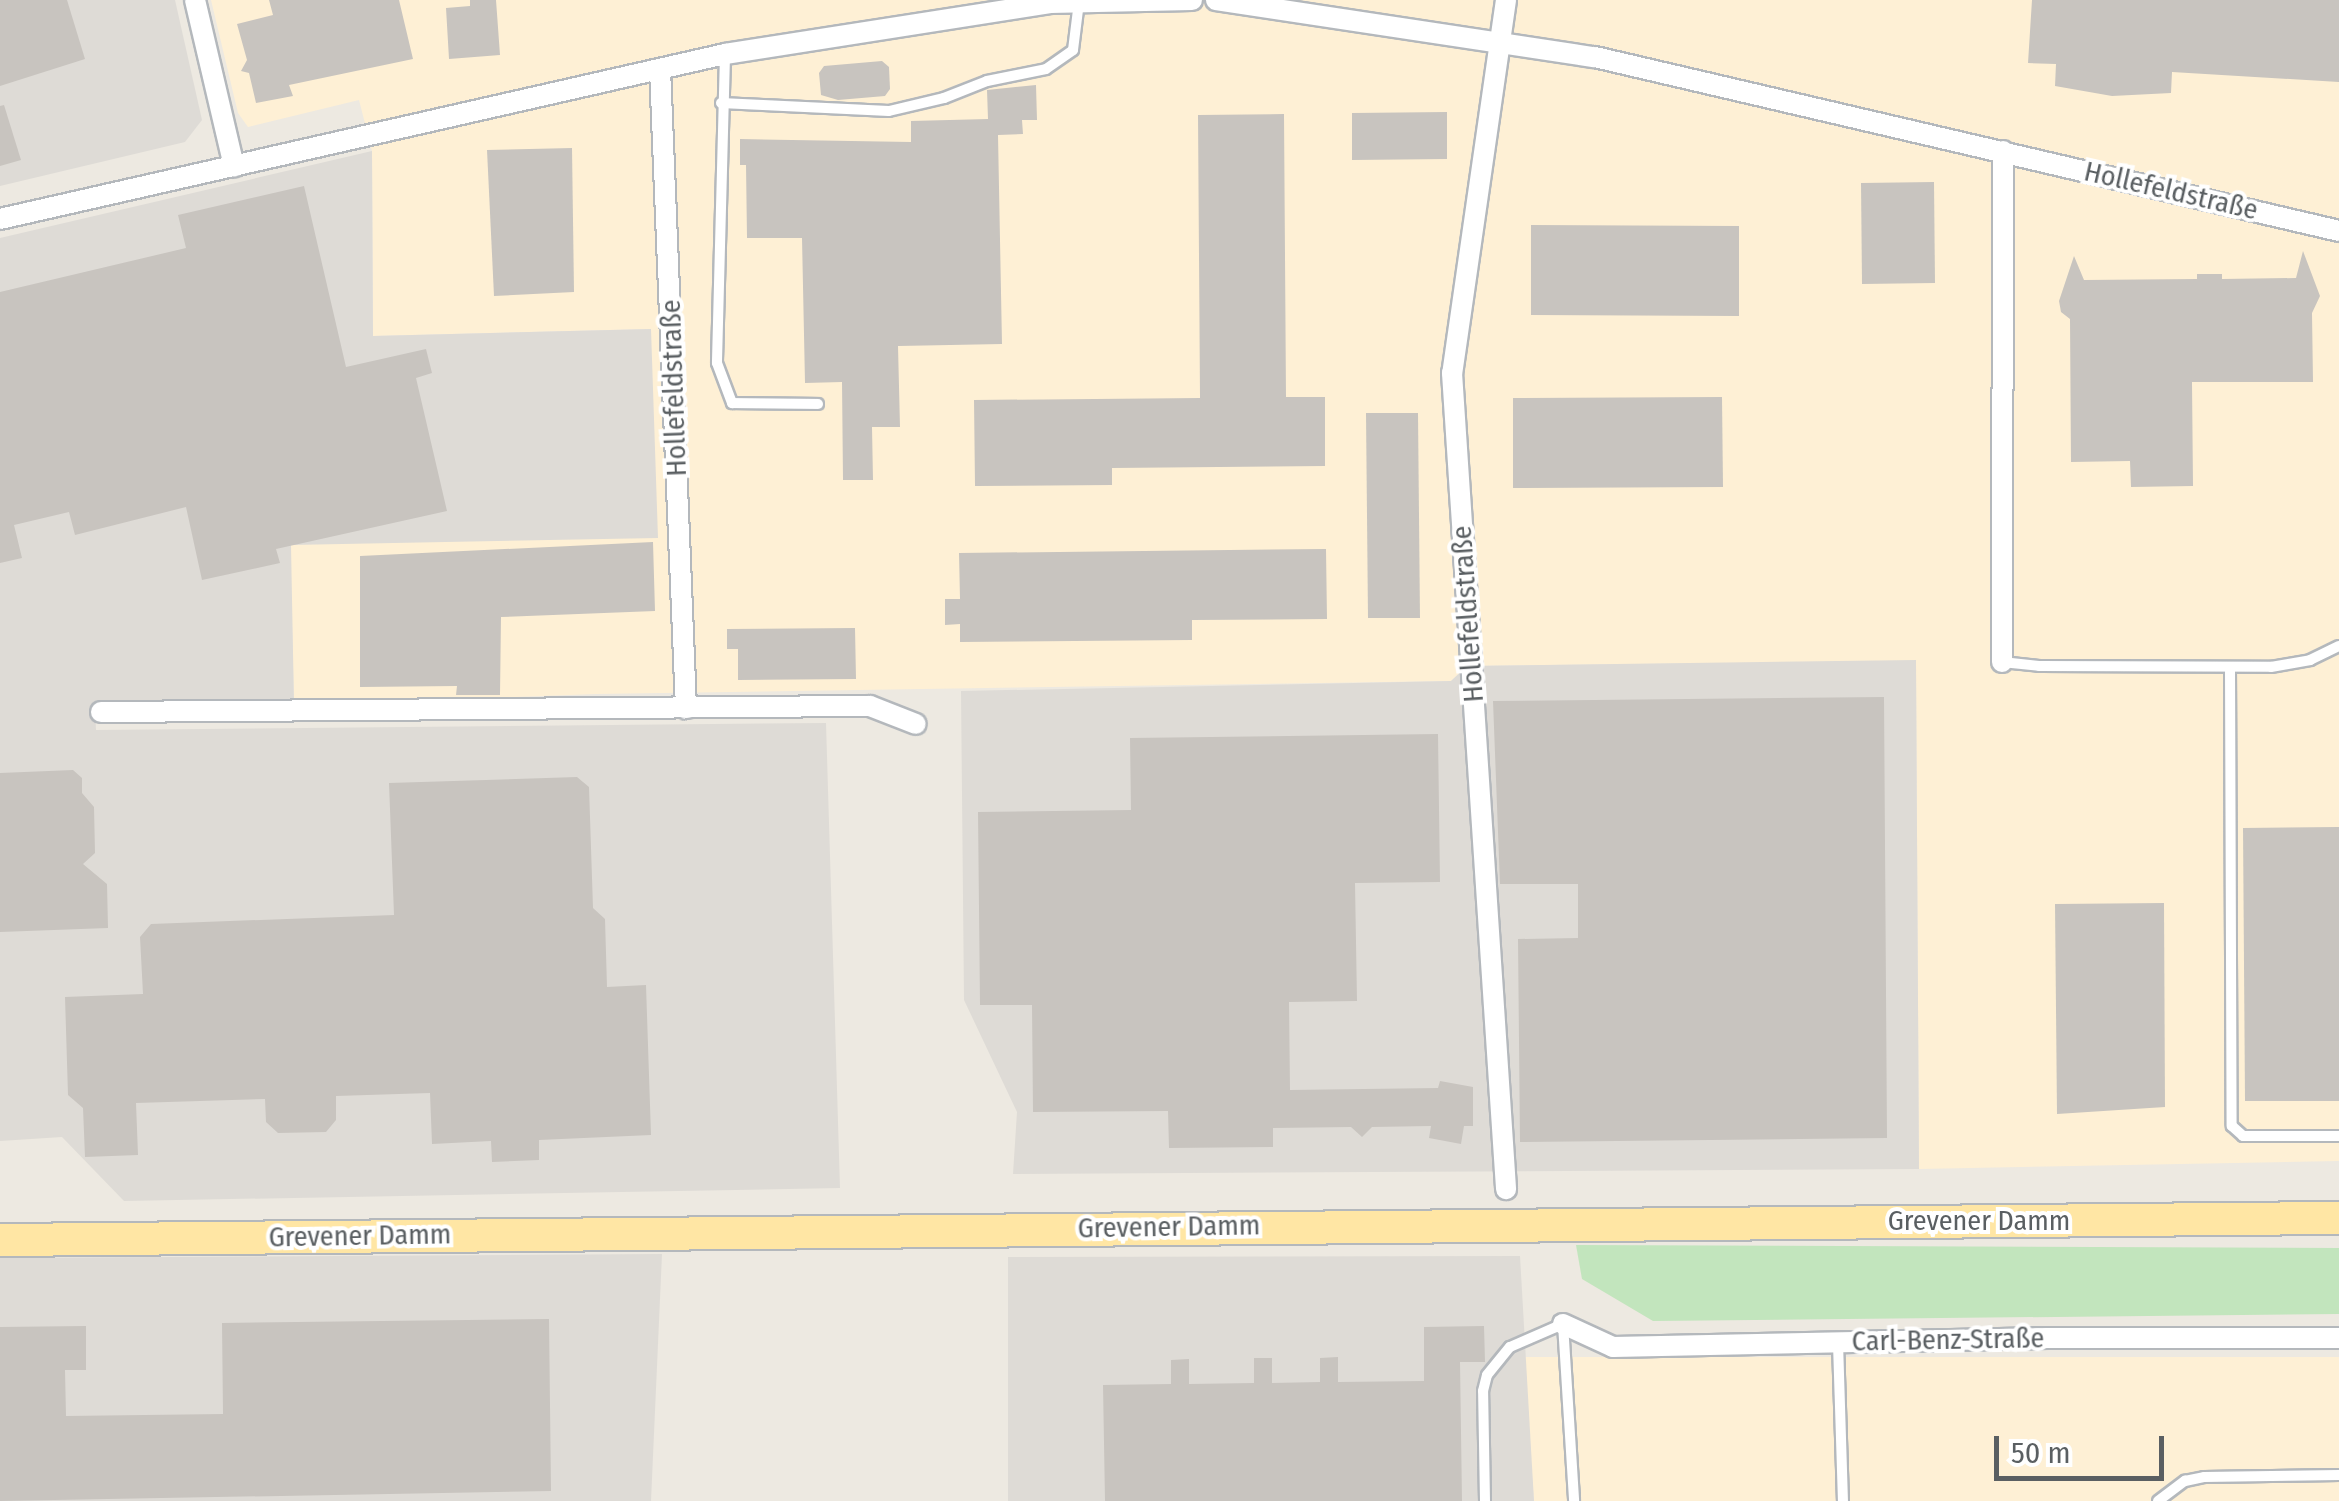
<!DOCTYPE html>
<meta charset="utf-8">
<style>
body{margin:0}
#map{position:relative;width:2339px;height:1501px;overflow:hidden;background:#ede9e1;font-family:"Fira Sans Condensed",sans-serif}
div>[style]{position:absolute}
.commercial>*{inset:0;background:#fef0d5}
.industrial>*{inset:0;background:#dedbd6}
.green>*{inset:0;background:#c2e5bd}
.building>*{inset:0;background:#c8c4bf}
.roads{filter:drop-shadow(2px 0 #b4b8bc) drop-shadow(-2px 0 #b4b8bc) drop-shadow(0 2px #b4b8bc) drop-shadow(0 -2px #b4b8bc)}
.service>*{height:10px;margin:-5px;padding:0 5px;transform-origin:5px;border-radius:5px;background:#fff}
.minor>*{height:20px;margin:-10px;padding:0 10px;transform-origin:10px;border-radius:10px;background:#fff}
.primary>*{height:32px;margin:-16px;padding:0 16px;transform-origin:16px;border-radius:16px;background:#ffe6a4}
span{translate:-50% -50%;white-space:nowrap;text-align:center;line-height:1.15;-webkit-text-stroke:8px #fff;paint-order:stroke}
.street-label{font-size:28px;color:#5a5f62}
.scale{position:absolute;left:1994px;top:1436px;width:170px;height:45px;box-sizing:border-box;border:5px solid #5a5f62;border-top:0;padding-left:12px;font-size:30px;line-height:35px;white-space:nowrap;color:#5a5f62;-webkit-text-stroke:8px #fff;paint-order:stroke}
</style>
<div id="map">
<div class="commercial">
<div style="clip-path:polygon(211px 0,2339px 0,2339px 1161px,1919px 1169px,1916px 661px,1467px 666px,1451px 681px,596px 694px,294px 705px,290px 545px,651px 329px,373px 336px,372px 151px,359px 100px,248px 127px,238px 113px)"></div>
<div style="clip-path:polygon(1522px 1357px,2339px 1357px,2339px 1501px,1534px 1501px)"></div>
</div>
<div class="industrial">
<div style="clip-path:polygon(0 0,175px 0,202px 120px,185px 142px,0 186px)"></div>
<div style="clip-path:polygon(372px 151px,373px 336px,651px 329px,658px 538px,291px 545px,294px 705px,95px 709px,96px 730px,826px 723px,840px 1188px,124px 1201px,62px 1137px,0 1141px,0 238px)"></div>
<div style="clip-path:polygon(1916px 660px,1919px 1169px,1013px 1174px,1017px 1112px,964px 1000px,961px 691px,1451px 681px,1467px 666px)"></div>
<div style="clip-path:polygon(662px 1254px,651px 1501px,0 1501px,0 1258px)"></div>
<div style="clip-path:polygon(1520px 1256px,1534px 1501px,1008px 1501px,1008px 1257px)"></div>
</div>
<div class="green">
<div style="clip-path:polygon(1576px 1245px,2339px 1248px,2339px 1314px,1653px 1321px,1582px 1279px)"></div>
</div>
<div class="building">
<div style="clip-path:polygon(0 0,67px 0,85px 59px,0 86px)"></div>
<div style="clip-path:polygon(269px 0,399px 0,413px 59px,289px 85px,293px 96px,256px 103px,249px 73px,241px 71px,247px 60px,237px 24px,273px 15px)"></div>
<div style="clip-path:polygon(470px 0,496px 0,500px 55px,449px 59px,446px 8px,470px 6px)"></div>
<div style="clip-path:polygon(2032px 0,2339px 0,2339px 82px,2172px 72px,2171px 93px,2112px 96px,2055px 86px,2056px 64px,2028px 63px)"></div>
<div style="clip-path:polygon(882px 61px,889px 67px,890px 89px,885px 96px,838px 100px,821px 95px,819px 73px,824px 66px)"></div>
<div style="clip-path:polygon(1036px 85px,1037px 120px,1022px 120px,1023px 134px,998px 135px,1002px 344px,898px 346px,900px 427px,872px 427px,873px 480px,843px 480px,842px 382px,805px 383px,802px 238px,747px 238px,746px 165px,740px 165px,740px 139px,911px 142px,911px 121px,988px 119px,987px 90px)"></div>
<div style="clip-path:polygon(4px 105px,21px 160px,0 166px,0 106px)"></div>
<div style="clip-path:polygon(1447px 112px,1447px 159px,1352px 160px,1352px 113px)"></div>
<div style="clip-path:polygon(1284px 114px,1286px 397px,1325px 397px,1325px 466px,1112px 468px,1112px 485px,975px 486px,974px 400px,1200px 398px,1198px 115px)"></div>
<div style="clip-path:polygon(572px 148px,574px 292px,494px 296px,487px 150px)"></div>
<div style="clip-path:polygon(1934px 182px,1935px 283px,1862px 284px,1861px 183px)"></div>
<div style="clip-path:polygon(304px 186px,346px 367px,426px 349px,432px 373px,416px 378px,447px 511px,276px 549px,280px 563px,202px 580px,186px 507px,75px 535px,69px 512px,14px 525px,22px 558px,0 563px,0 292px,186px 248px,178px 215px)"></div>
<div style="clip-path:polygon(1531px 225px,1739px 226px,1739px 316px,1531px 315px)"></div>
<div style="clip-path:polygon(2303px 251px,2320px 296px,2312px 313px,2313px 382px,2192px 382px,2193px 486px,2131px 487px,2130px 461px,2071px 462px,2070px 319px,2061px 312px,2059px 301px,2074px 256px,2084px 280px,2197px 279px,2197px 274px,2222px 274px,2222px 279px,2296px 278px)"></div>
<div style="clip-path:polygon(1722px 397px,1723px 487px,1513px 488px,1513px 398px)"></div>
<div style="clip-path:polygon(1366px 413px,1418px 413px,1420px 618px,1368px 618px)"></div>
<div style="clip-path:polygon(653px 542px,655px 611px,501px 617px,500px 695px,456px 695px,457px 686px,360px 687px,360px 556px)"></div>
<div style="clip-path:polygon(1326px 549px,1327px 619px,1192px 620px,1192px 640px,960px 642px,960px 624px,945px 625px,945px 599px,960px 599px,959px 553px)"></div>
<div style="clip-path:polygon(855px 628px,856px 679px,738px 680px,738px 649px,727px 649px,727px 629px)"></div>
<div style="clip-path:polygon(1884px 697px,1887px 1138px,1520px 1142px,1518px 939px,1578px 938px,1578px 884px,1500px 884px,1493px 701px)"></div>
<div style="clip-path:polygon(1438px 734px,1440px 882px,1355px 883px,1357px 1001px,1289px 1002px,1290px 1090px,1438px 1088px,1440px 1081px,1473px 1087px,1473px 1126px,1464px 1126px,1461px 1144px,1429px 1138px,1431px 1126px,1372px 1127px,1362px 1137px,1351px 1127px,1273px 1128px,1273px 1147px,1169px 1148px,1168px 1111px,1033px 1112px,1032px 1005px,980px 1005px,978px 812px,1131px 810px,1130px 738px)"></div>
<div style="clip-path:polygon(73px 770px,82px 778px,82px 793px,94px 807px,95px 853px,83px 864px,107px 884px,108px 928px,0 932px,0 773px)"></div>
<div style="clip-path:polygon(577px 777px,589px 787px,593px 908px,605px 919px,607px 987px,646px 985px,651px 1135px,539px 1140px,539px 1160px,492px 1162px,491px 1141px,432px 1144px,430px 1093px,336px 1096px,336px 1120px,326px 1132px,278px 1133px,266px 1122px,265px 1099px,136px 1103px,138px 1155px,85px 1157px,83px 1108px,68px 1095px,65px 997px,143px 994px,140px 937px,151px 924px,394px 915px,389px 783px)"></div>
<div style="clip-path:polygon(2339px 827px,2339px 1101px,2245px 1101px,2243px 828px)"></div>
<div style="clip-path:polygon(2164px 903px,2165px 1107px,2057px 1114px,2055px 904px)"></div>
<div style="clip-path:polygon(549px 1319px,551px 1491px,0 1501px,0 1327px,86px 1326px,86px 1370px,65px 1370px,66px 1416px,223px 1414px,222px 1323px)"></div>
<div style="clip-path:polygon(1484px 1326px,1485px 1362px,1460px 1362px,1462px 1501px,1105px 1501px,1103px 1385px,1171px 1384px,1171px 1360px,1189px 1359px,1189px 1384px,1254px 1383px,1254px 1358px,1272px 1358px,1272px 1383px,1320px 1382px,1320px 1358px,1338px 1357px,1338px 1382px,1424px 1381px,1424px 1327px)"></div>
</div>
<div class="roads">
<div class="service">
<div style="left:725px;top:55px;width:308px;rotate:91.5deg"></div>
<div style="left:717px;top:363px;width:43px;rotate:69.4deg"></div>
<div style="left:732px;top:403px;width:86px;rotate:0.7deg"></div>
<div style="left:721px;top:103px;width:168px;rotate:2.7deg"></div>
<div style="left:889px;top:111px;width:57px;rotate:-13.3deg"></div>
<div style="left:944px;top:98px;width:46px;rotate:-21.6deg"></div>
<div style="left:987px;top:81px;width:60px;rotate:-11.5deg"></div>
<div style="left:1046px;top:69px;width:33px;rotate:-35deg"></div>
<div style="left:1073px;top:50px;width:48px;rotate:-82.9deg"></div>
<div style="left:2002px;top:662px;width:37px;rotate:6deg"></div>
<div style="left:2039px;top:666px;width:232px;rotate:0.2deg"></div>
<div style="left:2271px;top:667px;width:40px;rotate:-10deg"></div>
<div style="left:2310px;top:660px;width:32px;rotate:-26deg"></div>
<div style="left:2230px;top:667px;width:459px;rotate:89.8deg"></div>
<div style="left:2232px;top:1126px;width:15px;rotate:42deg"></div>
<div style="left:2243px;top:1136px;width:96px"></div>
<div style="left:1838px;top:1343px;width:158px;rotate:88.2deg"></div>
<div style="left:1485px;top:1501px;width:110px;rotate:-91deg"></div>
<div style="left:1483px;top:1391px;width:16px;rotate:-76deg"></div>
<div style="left:1487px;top:1375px;width:36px;rotate:-51deg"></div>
<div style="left:1510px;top:1347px;width:58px;rotate:-23.5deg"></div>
<div style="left:1563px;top:1324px;width:177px;rotate:86.4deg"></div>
<div style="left:2158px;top:1501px;width:34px;rotate:-37deg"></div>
<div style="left:2185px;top:1481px;width:19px;rotate:-12deg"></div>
<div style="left:2204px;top:1477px;width:135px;rotate:-0.8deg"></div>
</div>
<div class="minor">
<div style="left:195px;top:0;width:171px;rotate:76.8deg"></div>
<div style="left:1216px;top:0;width:383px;rotate:8.6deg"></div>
<div style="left:1595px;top:57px;width:764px;rotate:13.16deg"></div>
<div style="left:1506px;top:0;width:377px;rotate:98.2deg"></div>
<div style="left:1452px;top:373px;width:818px;rotate:86.21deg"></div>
<div style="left:660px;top:69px;width:640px;rotate:87.67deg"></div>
<div style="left:0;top:219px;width:744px;rotate:-12.82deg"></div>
<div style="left:725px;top:54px;width:329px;rotate:-8.9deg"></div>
<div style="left:1050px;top:3px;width:142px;rotate:-1.2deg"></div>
<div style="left:2002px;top:662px;width:511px;rotate:-89.89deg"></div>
<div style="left:101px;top:712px;width:769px;rotate:-0.45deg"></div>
<div style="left:870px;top:706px;width:49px;rotate:21.4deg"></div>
<div style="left:1563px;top:1324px;width:55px;rotate:24.7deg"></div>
<div style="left:1613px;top:1347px;width:434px;rotate:-1.2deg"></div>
<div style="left:2047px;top:1338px;width:292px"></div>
</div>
<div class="primary">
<div style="left:0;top:1240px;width:2339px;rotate:-0.54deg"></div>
</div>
</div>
<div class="street-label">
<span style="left:2171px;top:191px;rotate:13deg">Hollefeldstraße</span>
<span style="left:674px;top:388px;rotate:-92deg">Hollefeldstraße</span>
<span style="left:1468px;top:614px;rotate:-94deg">Hollefeldstraße</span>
<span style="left:1979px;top:1221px">Grevener Damm</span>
<span style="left:1169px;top:1227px;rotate:-1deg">Grevener Damm</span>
<span style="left:360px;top:1236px;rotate:-1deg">Grevener Damm</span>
<span style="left:1948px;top:1340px;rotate:-1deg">Carl-Benz-Straße</span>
</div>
<div class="scale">50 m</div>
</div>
